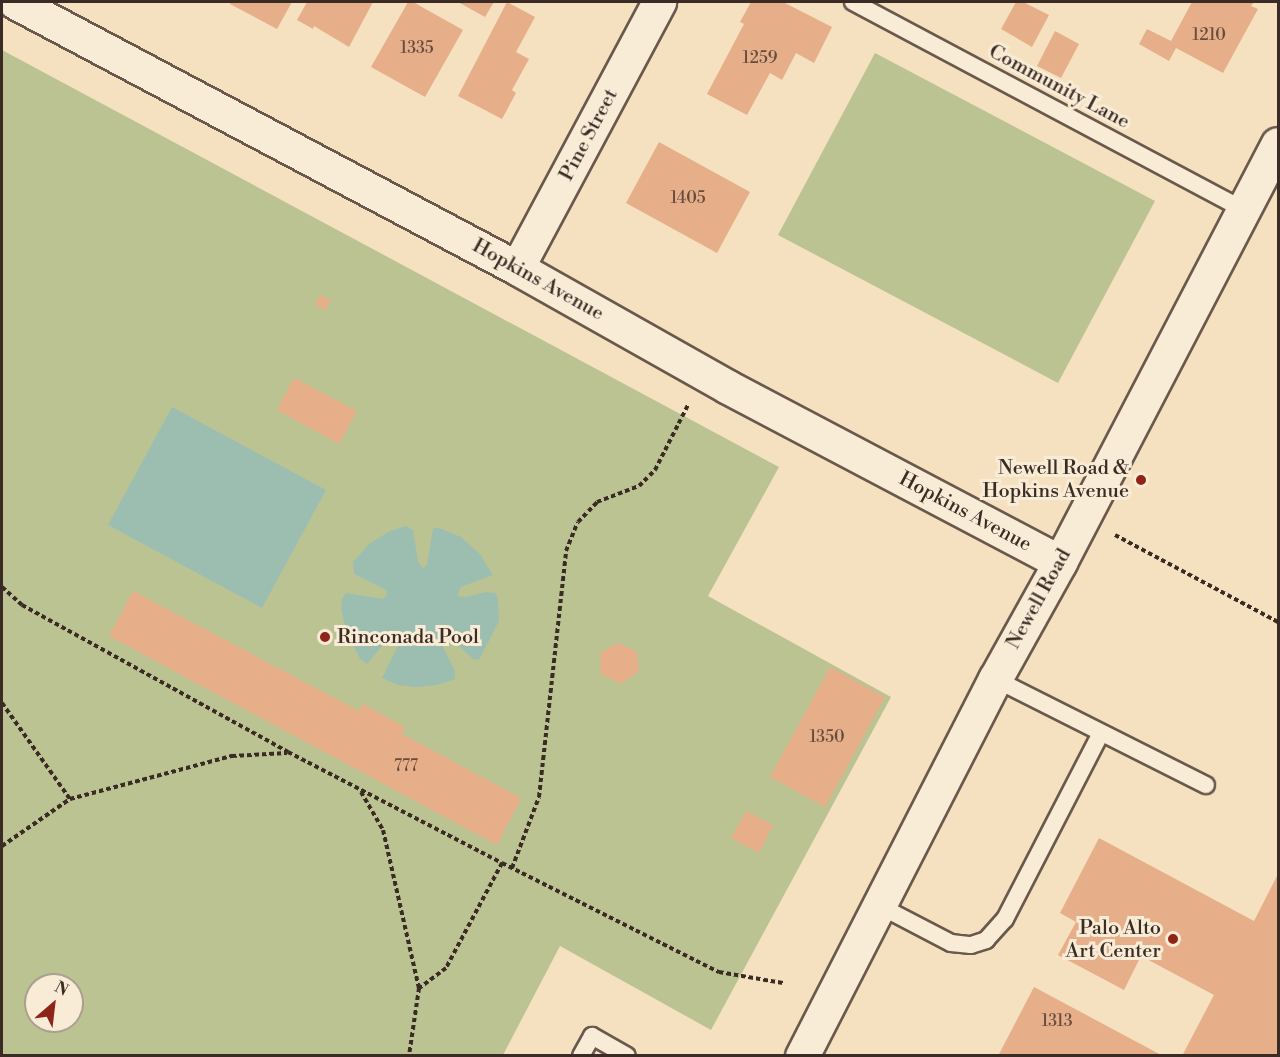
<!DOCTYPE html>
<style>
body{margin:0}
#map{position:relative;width:1280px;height:1057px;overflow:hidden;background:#f5e1c0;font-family:"Libre Bodoni",serif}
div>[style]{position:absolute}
.green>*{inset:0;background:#bbc393}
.water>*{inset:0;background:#9cbeb1}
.building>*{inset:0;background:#e6ae89}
.path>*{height:4px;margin-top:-2px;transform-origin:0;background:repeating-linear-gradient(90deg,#3b2b25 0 4.5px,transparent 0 7.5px)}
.roads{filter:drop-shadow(2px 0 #6a584c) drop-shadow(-2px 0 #6a584c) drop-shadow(0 2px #6a584c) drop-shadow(0 -2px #6a584c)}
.lane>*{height:16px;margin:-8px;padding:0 8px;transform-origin:8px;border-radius:8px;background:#f8ecd6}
.street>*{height:33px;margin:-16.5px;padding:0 16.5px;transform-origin:16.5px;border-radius:16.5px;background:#f8ecd6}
.secondary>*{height:33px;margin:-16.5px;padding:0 16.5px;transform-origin:16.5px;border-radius:16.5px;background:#f8ecd6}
.dots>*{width:16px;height:16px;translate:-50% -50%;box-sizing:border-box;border:3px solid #f8ecd6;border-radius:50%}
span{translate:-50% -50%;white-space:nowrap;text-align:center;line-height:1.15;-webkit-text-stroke:6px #f8ecd6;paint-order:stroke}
.number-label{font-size:16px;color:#664c3e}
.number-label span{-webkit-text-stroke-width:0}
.street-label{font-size:20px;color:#3b2b25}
.poi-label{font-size:20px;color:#3b2b25}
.right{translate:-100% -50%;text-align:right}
.left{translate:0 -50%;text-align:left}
.frame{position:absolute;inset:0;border:3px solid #3b2b25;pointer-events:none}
.north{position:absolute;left:24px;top:973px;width:60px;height:60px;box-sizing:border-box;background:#f8ecd6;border:2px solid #ac9f8f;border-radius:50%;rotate:28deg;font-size:16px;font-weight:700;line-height:24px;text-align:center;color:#3b2b25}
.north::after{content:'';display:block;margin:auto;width:21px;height:27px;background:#8f2418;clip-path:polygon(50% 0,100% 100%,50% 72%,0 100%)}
</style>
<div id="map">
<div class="green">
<div style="clip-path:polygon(evenodd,2px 50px,779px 467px,708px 596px,891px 697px,711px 1030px,560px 946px,503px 1055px,2px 1055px,2px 50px,36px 985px,72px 985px,72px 1021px,36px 1021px,36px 985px)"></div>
<div style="clip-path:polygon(875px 53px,1155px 201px,1058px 383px,778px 235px)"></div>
</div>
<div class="water">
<div style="clip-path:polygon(172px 407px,326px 490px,262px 608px,108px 525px)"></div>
<div style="clip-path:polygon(406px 526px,413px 530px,418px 562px,423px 568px,427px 565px,433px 528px,439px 528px,461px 537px,480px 554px,493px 575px,461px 587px,457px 596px,466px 597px,486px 592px,496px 593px,498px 599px,499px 621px,479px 660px,473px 659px,448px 636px,444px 636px,443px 647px,455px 671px,455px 679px,437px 685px,416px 687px,398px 685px,382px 678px,401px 640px,396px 636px,387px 640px,367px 664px,360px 659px,347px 633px,341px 609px,342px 599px,346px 593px,383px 599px,387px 595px,386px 590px,354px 574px,353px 562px,369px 544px,390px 531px)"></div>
</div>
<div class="building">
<div style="clip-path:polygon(231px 2px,292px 2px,277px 29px,230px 4px)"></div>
<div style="clip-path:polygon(307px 2px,373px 2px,349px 47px,314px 26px,313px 29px,297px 20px)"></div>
<div style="clip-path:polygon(408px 2px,413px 2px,463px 30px,425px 97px,371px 67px)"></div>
<div style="clip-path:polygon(458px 2px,494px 2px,485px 17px)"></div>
<div style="clip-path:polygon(507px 2px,535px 17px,516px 52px,529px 59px,512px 90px,516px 93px,502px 119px,458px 96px)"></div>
<div style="clip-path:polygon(751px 2px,783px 2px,832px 27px,814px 63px,796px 53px,782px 80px,770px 73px,747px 115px,707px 94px,744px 24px,740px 22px)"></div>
<div style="clip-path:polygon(1016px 2px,1023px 2px,1049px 15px,1032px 47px,1001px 29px)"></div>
<div style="clip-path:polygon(1192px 2px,1254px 2px,1251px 6px,1258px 9px,1223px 73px,1176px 48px,1169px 61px,1139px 44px,1147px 29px,1171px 41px)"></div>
<div style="clip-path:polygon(1055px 31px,1079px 44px,1061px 78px,1037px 66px)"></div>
<div style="clip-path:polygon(659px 142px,750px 192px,717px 253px,626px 203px)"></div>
<div style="clip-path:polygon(320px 295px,331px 300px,326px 310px,315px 305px)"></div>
<div style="clip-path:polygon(294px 378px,357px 411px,339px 444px,277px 410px)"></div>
<div style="clip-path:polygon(133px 591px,359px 711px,363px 704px,405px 727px,402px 734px,521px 798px,497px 845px,109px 636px)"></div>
<div style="clip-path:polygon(618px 643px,637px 652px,639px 671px,621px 684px,601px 674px,600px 653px)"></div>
<div style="clip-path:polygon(830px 667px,885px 697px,825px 807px,770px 777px)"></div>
<div style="clip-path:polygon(746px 811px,773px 825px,759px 853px,731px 838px)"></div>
<div style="clip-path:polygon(1099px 838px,1254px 921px,1278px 874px,1278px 1051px,1276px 1056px,1182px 1056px,1214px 995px,1141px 956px,1124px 990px,1058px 955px,1076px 922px,1060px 913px)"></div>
<div style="clip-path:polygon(1034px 987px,1163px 1056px,998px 1056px)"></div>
</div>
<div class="path">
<div style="left:1115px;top:535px;width:185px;rotate:28.1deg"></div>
<div style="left:2px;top:587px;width:27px;rotate:42deg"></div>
<div style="left:22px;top:605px;width:304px;rotate:28.9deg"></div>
<div style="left:288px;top:752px;width:241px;rotate:27.4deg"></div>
<div style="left:502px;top:863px;width:119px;rotate:118.1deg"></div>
<div style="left:446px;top:968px;width:34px;rotate:143deg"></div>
<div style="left:419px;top:988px;width:69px;rotate:98.4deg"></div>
<div style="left:2px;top:703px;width:118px;rotate:54.7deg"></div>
<div style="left:361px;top:792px;width:44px;rotate:59.9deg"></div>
<div style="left:383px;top:830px;width:162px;rotate:77.2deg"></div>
<div style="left:2px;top:846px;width:83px;rotate:-34.7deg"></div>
<div style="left:70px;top:799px;width:168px;rotate:-14.9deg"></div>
<div style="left:232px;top:756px;width:55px;rotate:-3.1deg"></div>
<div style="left:502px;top:863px;width:243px;rotate:26.7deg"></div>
<div style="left:719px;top:972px;width:65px;rotate:9.8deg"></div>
<div style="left:512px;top:868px;width:76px;rotate:-69.2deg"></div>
<div style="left:539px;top:797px;width:247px;rotate:-83.7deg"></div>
<div style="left:566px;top:551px;width:31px;rotate:-68deg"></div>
<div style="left:578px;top:522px;width:28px;rotate:-46deg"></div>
<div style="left:597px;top:502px;width:45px;rotate:-20.9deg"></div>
<div style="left:639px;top:486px;width:23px;rotate:-45deg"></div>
<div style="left:655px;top:470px;width:73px;rotate:-63.1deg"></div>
</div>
<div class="roads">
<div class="lane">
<div style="left:853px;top:2px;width:443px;rotate:28deg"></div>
<div style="left:995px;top:679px;width:236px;rotate:26.7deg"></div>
<div style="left:878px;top:905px;width:82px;rotate:27.5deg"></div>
<div style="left:951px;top:943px;width:20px;rotate:6deg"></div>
<div style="left:971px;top:945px;width:16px;rotate:-18deg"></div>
<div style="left:986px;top:940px;width:28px;rotate:-48deg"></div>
<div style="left:1005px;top:919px;width:209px;rotate:-62.7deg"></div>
<div style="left:581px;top:1056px;width:23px;rotate:-61deg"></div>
<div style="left:592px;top:1036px;width:40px;rotate:29.7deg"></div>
</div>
<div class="street">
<div style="left:15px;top:2px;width:568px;rotate:27.92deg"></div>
<div style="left:517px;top:268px;width:242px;rotate:29.4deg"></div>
<div style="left:728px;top:387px;width:375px;rotate:27.8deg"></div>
<div style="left:517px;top:268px;width:302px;rotate:-61.9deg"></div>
</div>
<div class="secondary">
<div style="left:802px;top:1056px;width:424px;rotate:-62.9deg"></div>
<div style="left:995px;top:679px;width:134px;rotate:-60.9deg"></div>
<div style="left:1060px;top:562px;width:471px;rotate:-62.5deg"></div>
</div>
</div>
<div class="dots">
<div style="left:1141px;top:480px;background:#8f2418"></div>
<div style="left:325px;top:637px;background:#8f2418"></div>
<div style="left:1173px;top:939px;background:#8f2418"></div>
</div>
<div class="number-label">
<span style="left:1209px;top:35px">1210</span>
<span style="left:417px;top:48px">1335</span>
<span style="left:760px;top:58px">1259</span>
<span style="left:688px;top:198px">1405</span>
<span style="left:827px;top:737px">1350</span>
<span style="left:406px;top:766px">777</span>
<span style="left:1057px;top:1021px">1313</span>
</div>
<div class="street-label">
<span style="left:1059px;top:87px;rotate:28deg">Community Lane</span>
<span style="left:589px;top:135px;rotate:-62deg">Pine Street</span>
<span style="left:538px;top:280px;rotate:29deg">Hopkins Avenue</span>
<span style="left:965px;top:512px;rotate:28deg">Hopkins Avenue</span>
<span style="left:1039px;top:599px;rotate:-61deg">Newell Road</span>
</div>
<div class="poi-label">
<span class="right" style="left:1129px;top:480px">Newell Road &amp;<br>Hopkins Avenue</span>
<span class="left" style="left:337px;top:637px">Rinconada Pool</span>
<span class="right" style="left:1161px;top:940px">Palo Alto<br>Art Center</span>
</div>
<div class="frame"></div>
<div class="north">N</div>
</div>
